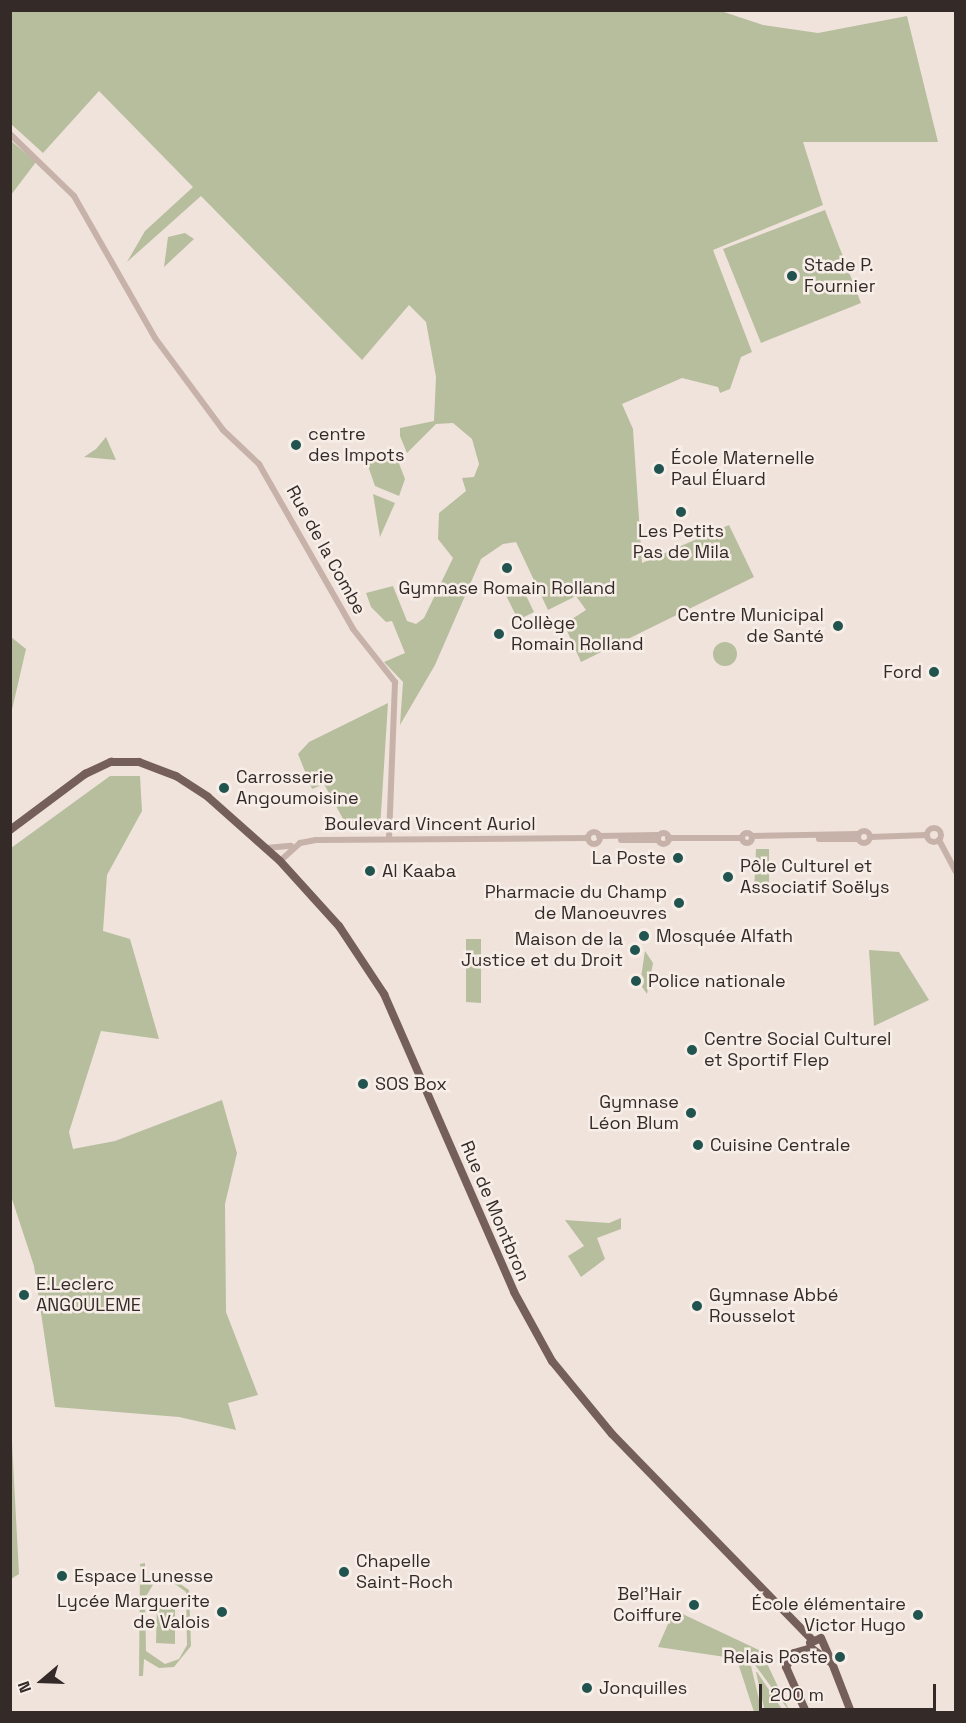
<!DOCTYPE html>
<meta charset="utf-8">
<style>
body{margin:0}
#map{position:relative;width:966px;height:1723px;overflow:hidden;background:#f0e3dc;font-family:"Space Grotesk",sans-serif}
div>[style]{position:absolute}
.green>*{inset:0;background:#b7be9d}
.round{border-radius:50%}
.minor>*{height:6px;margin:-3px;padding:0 3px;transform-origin:3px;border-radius:3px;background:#c7b2a9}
.minor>.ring{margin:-3px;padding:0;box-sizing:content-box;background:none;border:6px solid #c7b2a9;border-radius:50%}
.major>*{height:8px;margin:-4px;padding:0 4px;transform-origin:4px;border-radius:4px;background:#755f5a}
.dots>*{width:16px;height:16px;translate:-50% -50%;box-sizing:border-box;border:3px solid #f8eee8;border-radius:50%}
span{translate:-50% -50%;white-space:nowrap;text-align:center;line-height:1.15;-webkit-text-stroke:5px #f8eee8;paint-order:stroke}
.poi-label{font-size:18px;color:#342a28}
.left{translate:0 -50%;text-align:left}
.right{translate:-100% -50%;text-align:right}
.street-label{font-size:18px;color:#342a28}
.frame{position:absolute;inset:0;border:12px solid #342a28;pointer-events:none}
.north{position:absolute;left:12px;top:1651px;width:60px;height:60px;-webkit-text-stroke:4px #f8eee8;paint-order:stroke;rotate:251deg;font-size:16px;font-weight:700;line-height:24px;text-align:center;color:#342a28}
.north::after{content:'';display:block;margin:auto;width:21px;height:27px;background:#342a28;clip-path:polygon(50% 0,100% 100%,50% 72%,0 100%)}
.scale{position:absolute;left:759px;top:1684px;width:177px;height:27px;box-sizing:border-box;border:3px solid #342a28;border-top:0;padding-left:8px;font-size:18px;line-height:21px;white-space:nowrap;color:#342a28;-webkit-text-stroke:4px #f8eee8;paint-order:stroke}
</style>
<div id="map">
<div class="green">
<div style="clip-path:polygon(718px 10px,763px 25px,818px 33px,907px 16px,938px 142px,803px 142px,823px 205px,713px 250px,752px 352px,741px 357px,730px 389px,720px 393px,718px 387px,682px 378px,622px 404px,633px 429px,642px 563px,729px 525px,754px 577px,581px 662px,564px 624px,586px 610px,576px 596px,548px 610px,516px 542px,503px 544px,481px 559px,435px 665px,400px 725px,403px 682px,384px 662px,405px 653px,392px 621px,386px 622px,371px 607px,366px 593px,393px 586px,407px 621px,416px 624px,424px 618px,453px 558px,438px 539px,439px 513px,466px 491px,462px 478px,474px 477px,479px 464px,472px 439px,453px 423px,436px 424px,407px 453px,400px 436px,400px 428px,434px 421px,436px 377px,426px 322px,409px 305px,362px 360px,201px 196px,127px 262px,145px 231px,193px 187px,99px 91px,43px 153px,11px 124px,11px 11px)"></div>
<div style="clip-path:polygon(10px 140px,36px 162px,11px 195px,10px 195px)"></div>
<div style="clip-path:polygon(825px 210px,861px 303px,761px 343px,723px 249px)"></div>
<div style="clip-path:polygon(185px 233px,194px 239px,164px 267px,168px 237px)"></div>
<div style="clip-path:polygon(106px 437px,116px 460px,84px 457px,96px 449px)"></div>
<div style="clip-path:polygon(395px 453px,405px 479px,399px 496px,375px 486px,367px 463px)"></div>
<div style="clip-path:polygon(373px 494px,395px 503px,380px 537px)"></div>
<div style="clip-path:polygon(521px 585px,534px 612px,518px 620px,505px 593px)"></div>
<div style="clip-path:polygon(11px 637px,26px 649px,11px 714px)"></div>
<div class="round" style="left:713px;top:642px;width:24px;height:24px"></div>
<div style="clip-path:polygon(388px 703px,380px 829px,348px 828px,324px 784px,312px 789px,298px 754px,309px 742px)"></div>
<div style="clip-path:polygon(110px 776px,140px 776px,142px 811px,107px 875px,103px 931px,130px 939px,159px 1039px,101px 1031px,69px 1132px,73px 1149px,115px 1141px,222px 1100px,237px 1153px,225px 1204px,226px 1312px,258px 1395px,228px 1403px,236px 1430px,179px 1417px,55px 1407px,34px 1266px,11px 1196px,11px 848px)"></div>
<div style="clip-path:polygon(756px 849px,769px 849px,769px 892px,754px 892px)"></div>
<div style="clip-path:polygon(466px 939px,481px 939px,481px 1003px,466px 1002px)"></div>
<div style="clip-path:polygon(869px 950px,899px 952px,929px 1000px,874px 1026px)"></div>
<div style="clip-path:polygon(645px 951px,653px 963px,647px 994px,640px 984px)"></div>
<div style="clip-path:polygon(621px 1218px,621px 1229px,597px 1238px,605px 1259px,581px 1277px,568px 1256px,584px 1246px,565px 1220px,609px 1223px)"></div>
<div style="clip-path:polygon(11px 1424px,19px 1574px,11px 1579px,10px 1579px)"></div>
<div style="clip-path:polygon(evenodd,145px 1563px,145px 1584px,166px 1574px,189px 1590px,191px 1646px,174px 1667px,159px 1668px,144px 1659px,143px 1676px,139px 1676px,140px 1564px,145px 1563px,168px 1579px,186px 1592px,187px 1645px,179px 1659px,165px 1664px,146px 1651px,145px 1598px,154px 1583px,168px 1579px)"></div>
<div style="clip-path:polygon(157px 1606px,175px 1607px,175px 1644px,156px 1643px)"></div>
<div style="clip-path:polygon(674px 1610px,761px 1651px,790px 1712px,752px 1661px,658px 1647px)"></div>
<div style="clip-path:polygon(737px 1660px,751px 1666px,762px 1712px,754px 1712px)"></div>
<div style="clip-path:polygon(756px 1672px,757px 1672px,784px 1712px,765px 1712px)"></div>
</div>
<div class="minor">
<div style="left:10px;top:134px;width:89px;rotate:44.1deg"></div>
<div style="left:74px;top:196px;width:163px;rotate:60.3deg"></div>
<div style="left:155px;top:338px;width:114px;rotate:53.5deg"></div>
<div style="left:223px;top:430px;width:50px;rotate:43.4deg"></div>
<div style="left:259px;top:464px;width:190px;rotate:60.3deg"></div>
<div style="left:353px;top:629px;width:68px;rotate:51.6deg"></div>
<div style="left:395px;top:682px;width:157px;rotate:92.2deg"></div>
<div class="ring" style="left:927px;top:828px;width:8px;height:8px"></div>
<div class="ring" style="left:858px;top:831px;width:6px;height:6px"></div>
<div class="ring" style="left:588px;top:832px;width:6px;height:6px"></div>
<div class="ring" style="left:657.5px;top:832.5px;width:5px;height:5px"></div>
<div class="ring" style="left:742px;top:833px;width:4px;height:4px"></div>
<div style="left:599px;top:836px;width:59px;rotate:-1deg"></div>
<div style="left:752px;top:836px;width:106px;rotate:-1.1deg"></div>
<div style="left:870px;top:837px;width:57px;rotate:-2deg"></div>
<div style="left:668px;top:838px;width:74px"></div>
<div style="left:819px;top:839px;width:39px"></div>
<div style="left:621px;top:840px;width:36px"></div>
<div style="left:939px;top:840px;width:36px;rotate:62deg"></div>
<div style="left:266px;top:848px;width:25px;rotate:-5deg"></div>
<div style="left:280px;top:861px;width:27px;rotate:-42deg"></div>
<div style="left:300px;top:843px;width:16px;rotate:-11deg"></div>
<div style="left:316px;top:840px;width:272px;rotate:-0.4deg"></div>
</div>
<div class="major">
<div style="left:10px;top:830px;width:94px;rotate:-36.7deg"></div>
<div style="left:85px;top:774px;width:29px;rotate:-25deg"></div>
<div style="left:111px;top:762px;width:28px"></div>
<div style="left:139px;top:762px;width:40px;rotate:21deg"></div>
<div style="left:176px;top:776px;width:38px;rotate:33deg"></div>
<div style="left:208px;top:797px;width:96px;rotate:41.6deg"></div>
<div style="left:280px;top:861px;width:88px;rotate:47.8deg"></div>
<div style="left:339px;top:926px;width:82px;rotate:56.5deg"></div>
<div style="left:384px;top:994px;width:325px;rotate:66.4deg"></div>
<div style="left:514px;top:1292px;width:79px;rotate:61.2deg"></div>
<div style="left:552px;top:1361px;width:94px;rotate:50.6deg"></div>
<div style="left:612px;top:1434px;width:287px;rotate:45.8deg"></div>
<div style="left:810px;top:1643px;width:12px;rotate:-24deg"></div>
<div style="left:821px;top:1638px;width:20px;rotate:66deg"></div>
<div style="left:806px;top:1712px;width:49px;rotate:-114deg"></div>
<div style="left:786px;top:1667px;width:16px;rotate:-60deg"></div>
<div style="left:794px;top:1653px;width:18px;rotate:-16deg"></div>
<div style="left:811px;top:1648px;width:26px;rotate:36deg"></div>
<div style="left:832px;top:1663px;width:53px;rotate:68.8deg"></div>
</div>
<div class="dots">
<div style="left:792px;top:276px;background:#21534f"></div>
<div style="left:296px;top:445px;background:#21534f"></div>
<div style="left:659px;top:469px;background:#21534f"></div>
<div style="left:681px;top:512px;background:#21534f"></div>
<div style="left:507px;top:568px;background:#21534f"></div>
<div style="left:838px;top:626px;background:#21534f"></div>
<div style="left:499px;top:634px;background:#21534f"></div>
<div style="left:934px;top:672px;background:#21534f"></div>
<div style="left:224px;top:788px;background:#21534f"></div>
<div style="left:678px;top:858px;background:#21534f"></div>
<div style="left:370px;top:871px;background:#21534f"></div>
<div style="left:728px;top:877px;background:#21534f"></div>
<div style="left:679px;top:903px;background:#21534f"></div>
<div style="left:644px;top:936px;background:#21534f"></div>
<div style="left:635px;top:950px;background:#21534f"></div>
<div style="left:636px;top:981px;background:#21534f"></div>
<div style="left:692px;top:1050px;background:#21534f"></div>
<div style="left:363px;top:1084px;background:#21534f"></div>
<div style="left:691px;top:1113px;background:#21534f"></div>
<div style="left:698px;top:1145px;background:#21534f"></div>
<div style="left:24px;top:1295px;background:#21534f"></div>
<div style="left:697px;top:1306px;background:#21534f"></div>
<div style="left:344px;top:1572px;background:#21534f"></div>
<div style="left:62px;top:1576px;background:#21534f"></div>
<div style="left:694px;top:1605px;background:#21534f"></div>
<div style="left:222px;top:1612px;background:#21534f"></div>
<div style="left:918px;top:1615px;background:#21534f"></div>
<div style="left:840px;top:1657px;background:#21534f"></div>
<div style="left:587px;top:1688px;background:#21534f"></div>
</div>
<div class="poi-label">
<span class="left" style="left:804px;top:276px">Stade P.<br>Fournier</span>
<span class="left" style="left:308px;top:445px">centre<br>des Impots</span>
<span class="left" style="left:671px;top:469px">École Maternelle<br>Paul Éluard</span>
<span style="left:681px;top:542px">Les Petits<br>Pas de Mila</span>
<span style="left:507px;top:588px">Gymnase Romain Rolland</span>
<span class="right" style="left:824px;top:626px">Centre Municipal<br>de Santé</span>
<span class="left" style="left:511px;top:634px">Collège<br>Romain Rolland</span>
<span class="right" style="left:922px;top:672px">Ford</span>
<span class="left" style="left:236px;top:788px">Carrosserie<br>Angoumoisine</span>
<span class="right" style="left:666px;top:858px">La Poste</span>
<span class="left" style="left:740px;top:877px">Pôle Culturel et<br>Associatif Soëlys</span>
<span class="left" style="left:382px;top:871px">Al Kaaba</span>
<span class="right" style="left:667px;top:903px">Pharmacie du Champ<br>de Manoeuvres</span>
<span class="left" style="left:656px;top:936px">Mosquée Alfath</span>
<span class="right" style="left:623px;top:950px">Maison de la<br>Justice et du Droit</span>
<span class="left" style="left:648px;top:981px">Police nationale</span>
<span class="left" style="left:704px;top:1050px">Centre Social Culturel<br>et Sportif Flep</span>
<span class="left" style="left:375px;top:1084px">SOS Box</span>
<span class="right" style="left:679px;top:1113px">Gymnase<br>Léon Blum</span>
<span class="left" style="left:710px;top:1145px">Cuisine Centrale</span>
<span class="left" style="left:36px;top:1295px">E.Leclerc<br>ANGOULEME</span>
<span class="left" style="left:709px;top:1306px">Gymnase Abbé<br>Rousselot</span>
<span class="left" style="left:356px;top:1572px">Chapelle<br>Saint-Roch</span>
<span class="left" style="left:74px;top:1576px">Espace Lunesse</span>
<span class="right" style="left:682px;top:1605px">Bel'Hair<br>Coiffure</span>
<span class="right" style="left:210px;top:1612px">Lycée Marguerite<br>de Valois</span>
<span class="right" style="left:906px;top:1615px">École élémentaire<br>Victor Hugo</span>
<span class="right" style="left:828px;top:1657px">Relais Poste</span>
<span class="left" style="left:599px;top:1688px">Jonquilles</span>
</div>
<div class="street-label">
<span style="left:326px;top:550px;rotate:61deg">Rue de la Combe</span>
<span style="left:430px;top:824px">Boulevard Vincent Auriol</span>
<span style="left:495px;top:1211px;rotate:67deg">Rue de Montbron</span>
</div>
<div class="frame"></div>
<div class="north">N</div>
<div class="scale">200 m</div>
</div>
